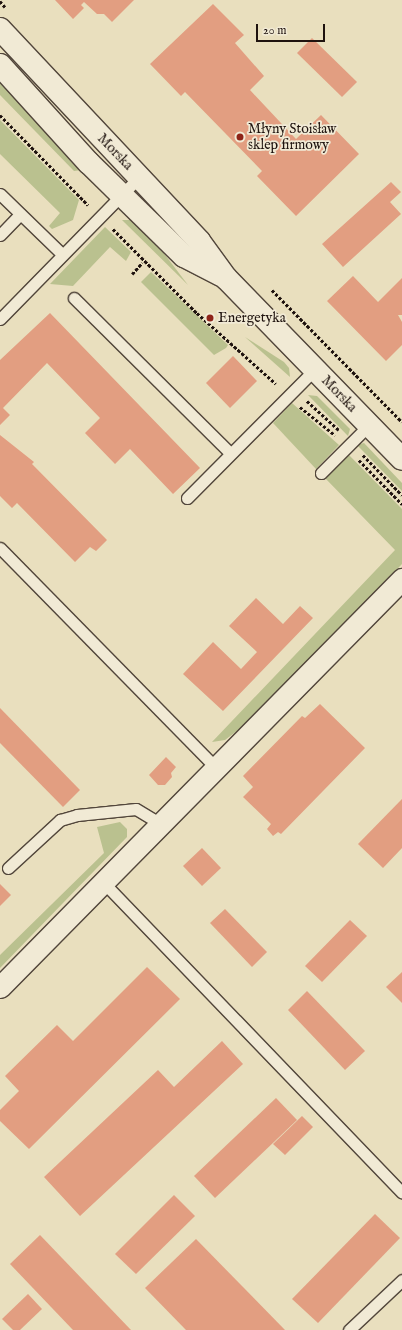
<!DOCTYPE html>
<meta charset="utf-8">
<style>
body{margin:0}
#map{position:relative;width:402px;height:1330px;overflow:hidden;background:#e9dfbe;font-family:"IM FELL English",serif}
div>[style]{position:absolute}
.green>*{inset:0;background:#bac18f}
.building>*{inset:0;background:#e29e81}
.path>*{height:2.5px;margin-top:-1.25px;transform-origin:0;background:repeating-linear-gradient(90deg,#1f130f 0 3px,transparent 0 5px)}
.roads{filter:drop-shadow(1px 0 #52463b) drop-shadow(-1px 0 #52463b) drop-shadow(0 1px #52463b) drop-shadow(0 -1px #52463b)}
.lane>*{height:11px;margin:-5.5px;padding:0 5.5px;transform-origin:5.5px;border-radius:5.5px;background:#f1ead5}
.street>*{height:21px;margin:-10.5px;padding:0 10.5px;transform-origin:10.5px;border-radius:10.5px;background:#f1ead5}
.secondary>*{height:22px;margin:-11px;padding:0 11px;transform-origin:11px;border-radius:11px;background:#f1ead5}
.dots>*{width:11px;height:11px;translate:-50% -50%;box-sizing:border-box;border:2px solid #f1ead5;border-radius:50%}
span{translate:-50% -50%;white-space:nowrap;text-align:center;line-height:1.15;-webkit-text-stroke:3.5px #f1ead5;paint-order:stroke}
.poi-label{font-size:14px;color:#1f130f}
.left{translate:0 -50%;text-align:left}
.street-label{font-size:14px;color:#1f130f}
.scale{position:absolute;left:256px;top:24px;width:69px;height:18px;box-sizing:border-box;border:2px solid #1f130f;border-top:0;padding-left:5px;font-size:12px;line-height:14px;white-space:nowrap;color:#1f130f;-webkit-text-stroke:3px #f1ead5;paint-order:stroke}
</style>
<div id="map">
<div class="green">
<div style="clip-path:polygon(0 81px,82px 170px,74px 171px,0 95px)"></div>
<div style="clip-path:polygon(0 120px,79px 200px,73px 220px,52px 229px,49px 226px,60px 213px,0 154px)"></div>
<div style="clip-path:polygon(122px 220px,132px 220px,150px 235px,188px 285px)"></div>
<div style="clip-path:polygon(105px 227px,131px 252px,126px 261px,110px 247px,73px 286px,50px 284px)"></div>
<div style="clip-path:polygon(151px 272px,228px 345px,226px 348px,214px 355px,141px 282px)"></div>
<div style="clip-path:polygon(245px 337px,284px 362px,289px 368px,290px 377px)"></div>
<div style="clip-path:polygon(308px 395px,317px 396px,350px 429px,348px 436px)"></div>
<div style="clip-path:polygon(292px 403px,339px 445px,316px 469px,273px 423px)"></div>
<div style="clip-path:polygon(364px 443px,402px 483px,402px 491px,357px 445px)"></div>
<div style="clip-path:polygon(348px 454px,402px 509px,402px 564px,242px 727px,225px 740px,212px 742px,395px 550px,325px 478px)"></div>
<div style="clip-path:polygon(120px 822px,127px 829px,127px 837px,0 968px,0 955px,104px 853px,97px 827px)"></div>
</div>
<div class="building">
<div style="clip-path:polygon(55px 0,134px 0,112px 22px,104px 14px,97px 14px,84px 2px,81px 5px,84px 8px,73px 19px)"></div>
<div style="clip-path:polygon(213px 4px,244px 35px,235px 43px,264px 76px,250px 90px,296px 139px,321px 115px,359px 154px,296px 216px,257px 176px,262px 171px,185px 92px,181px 96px,150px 64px)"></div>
<div style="clip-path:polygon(312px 38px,357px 82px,342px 97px,297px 53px)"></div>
<div style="clip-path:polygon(391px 182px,401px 192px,390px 202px,401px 214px,343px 267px,322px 244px)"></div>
<div style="clip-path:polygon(353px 276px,378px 302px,402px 278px,402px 315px,398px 315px,402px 322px,402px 345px,386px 361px,327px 301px)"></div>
<div style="clip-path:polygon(50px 313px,200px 468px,173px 494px,130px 449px,115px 464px,85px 433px,100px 418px,47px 363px,3px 408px,10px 415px,0 425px,0 360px)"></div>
<div style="clip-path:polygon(233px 356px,257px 381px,230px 408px,206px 383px)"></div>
<div style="clip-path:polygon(0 435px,34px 462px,32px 464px,107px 540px,96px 551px,90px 547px,75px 562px,17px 503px,12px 508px,0 496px)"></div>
<div style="clip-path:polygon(256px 598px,283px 624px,300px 606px,313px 618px,223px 711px,183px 674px,213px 642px,241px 669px,257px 652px,229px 626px)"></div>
<div style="clip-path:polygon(320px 704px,365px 748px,281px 834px,278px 832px,273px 836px,267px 829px,271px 824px,243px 797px,253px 787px,243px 776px,302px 716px,305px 718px)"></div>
<div style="clip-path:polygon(0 708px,80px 790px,63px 807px,0 743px)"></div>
<div style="clip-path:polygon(166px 757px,176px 767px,171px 773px,172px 777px,165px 785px,158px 785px,149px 775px)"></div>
<div style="clip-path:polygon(402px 799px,402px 848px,383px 868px,358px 844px)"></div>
<div style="clip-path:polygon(202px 848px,221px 868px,202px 886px,183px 866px)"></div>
<div style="clip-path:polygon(0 884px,11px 895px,0 906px)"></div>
<div style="clip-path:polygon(225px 909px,267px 952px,252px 967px,210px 923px)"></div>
<div style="clip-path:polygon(350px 920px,367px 936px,322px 982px,305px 966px)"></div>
<div style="clip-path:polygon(147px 967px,180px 999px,29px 1149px,0 1121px,0 1110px,19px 1091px,5px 1076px,57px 1025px,73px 1041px)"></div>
<div style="clip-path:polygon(402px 972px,402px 1003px,386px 987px)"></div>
<div style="clip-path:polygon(307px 991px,365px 1051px,345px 1070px,288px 1010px)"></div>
<div style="clip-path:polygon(222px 1041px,243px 1064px,80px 1216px,44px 1177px,158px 1070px,174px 1087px)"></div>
<div style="clip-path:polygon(276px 1098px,297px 1120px,215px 1198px,194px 1176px)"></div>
<div style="clip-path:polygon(302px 1116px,313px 1127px,285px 1155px,273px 1144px)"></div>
<div style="clip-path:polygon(174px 1195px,195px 1216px,136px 1274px,115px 1254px)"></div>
<div style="clip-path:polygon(375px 1214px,400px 1238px,318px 1323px,292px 1299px)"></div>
<div style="clip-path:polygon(40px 1235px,131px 1330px,73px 1330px,10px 1264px)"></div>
<div style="clip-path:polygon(196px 1239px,285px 1330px,186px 1330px,145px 1288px)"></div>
<div style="clip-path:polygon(28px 1294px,42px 1309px,20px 1330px,13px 1330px,2px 1319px)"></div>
</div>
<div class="path">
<div style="left:0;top:1px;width:8px;rotate:50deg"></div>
<div style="left:0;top:115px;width:126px;rotate:45.6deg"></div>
<div style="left:113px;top:229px;width:119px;rotate:45deg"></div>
<div style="left:197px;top:313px;width:106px;rotate:41.9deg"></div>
<div style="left:132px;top:274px;width:15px;rotate:-48deg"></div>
<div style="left:272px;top:290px;width:185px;rotate:45.4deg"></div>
<div style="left:307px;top:401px;width:43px;rotate:42.2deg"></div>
<div style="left:300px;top:407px;width:45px;rotate:38.7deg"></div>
<div style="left:363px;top:455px;width:56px;rotate:45.7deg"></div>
<div style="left:359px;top:460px;width:62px;rotate:45.7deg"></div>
</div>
<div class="roads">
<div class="lane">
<div style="left:0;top:194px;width:86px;rotate:44.1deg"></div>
<div style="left:0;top:235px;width:29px;rotate:-46deg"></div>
<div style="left:74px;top:298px;width:220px;rotate:44.8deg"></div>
<div style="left:0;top:319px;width:199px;rotate:-45.6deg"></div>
<div style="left:321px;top:473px;width:68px;rotate:-45deg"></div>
<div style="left:187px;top:498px;width:182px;rotate:-45.2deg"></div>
<div style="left:0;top:548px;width:308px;rotate:45.5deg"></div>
<div style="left:8px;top:868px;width:71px;rotate:-42.7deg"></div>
<div style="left:60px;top:820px;width:18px;rotate:-16deg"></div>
<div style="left:77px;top:815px;width:59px;rotate:-5.8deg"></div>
<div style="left:136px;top:809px;width:29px;rotate:31deg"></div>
<div style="left:103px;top:882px;width:431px;rotate:46.1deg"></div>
<div style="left:349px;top:1330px;width:73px;rotate:-43.3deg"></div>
</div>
<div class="street">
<div style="left:0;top:987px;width:573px;rotate:-45.42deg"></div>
</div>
<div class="secondary">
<div style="left:0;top:29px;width:291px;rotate:46.8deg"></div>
<div style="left:199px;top:241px;width:46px;rotate:53.9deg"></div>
<div style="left:226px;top:278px;width:252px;rotate:45.8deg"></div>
<div style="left:0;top:65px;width:132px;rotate:47.8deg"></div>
<div style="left:89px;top:163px;width:133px;rotate:44.4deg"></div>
<div style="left:184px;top:256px;width:42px;rotate:27.2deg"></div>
</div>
</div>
<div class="dots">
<div style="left:240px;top:137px;background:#8f2418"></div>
<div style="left:210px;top:318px;background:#8f2418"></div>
</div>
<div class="poi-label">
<span class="left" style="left:248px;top:137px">Młyny Stoisław<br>sklep firmowy</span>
<span class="left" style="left:218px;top:318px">Energetyka</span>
</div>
<div class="street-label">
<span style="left:115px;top:152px;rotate:46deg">Morska</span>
<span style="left:339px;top:394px;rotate:46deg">Morska</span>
</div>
<div class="scale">20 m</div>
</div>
